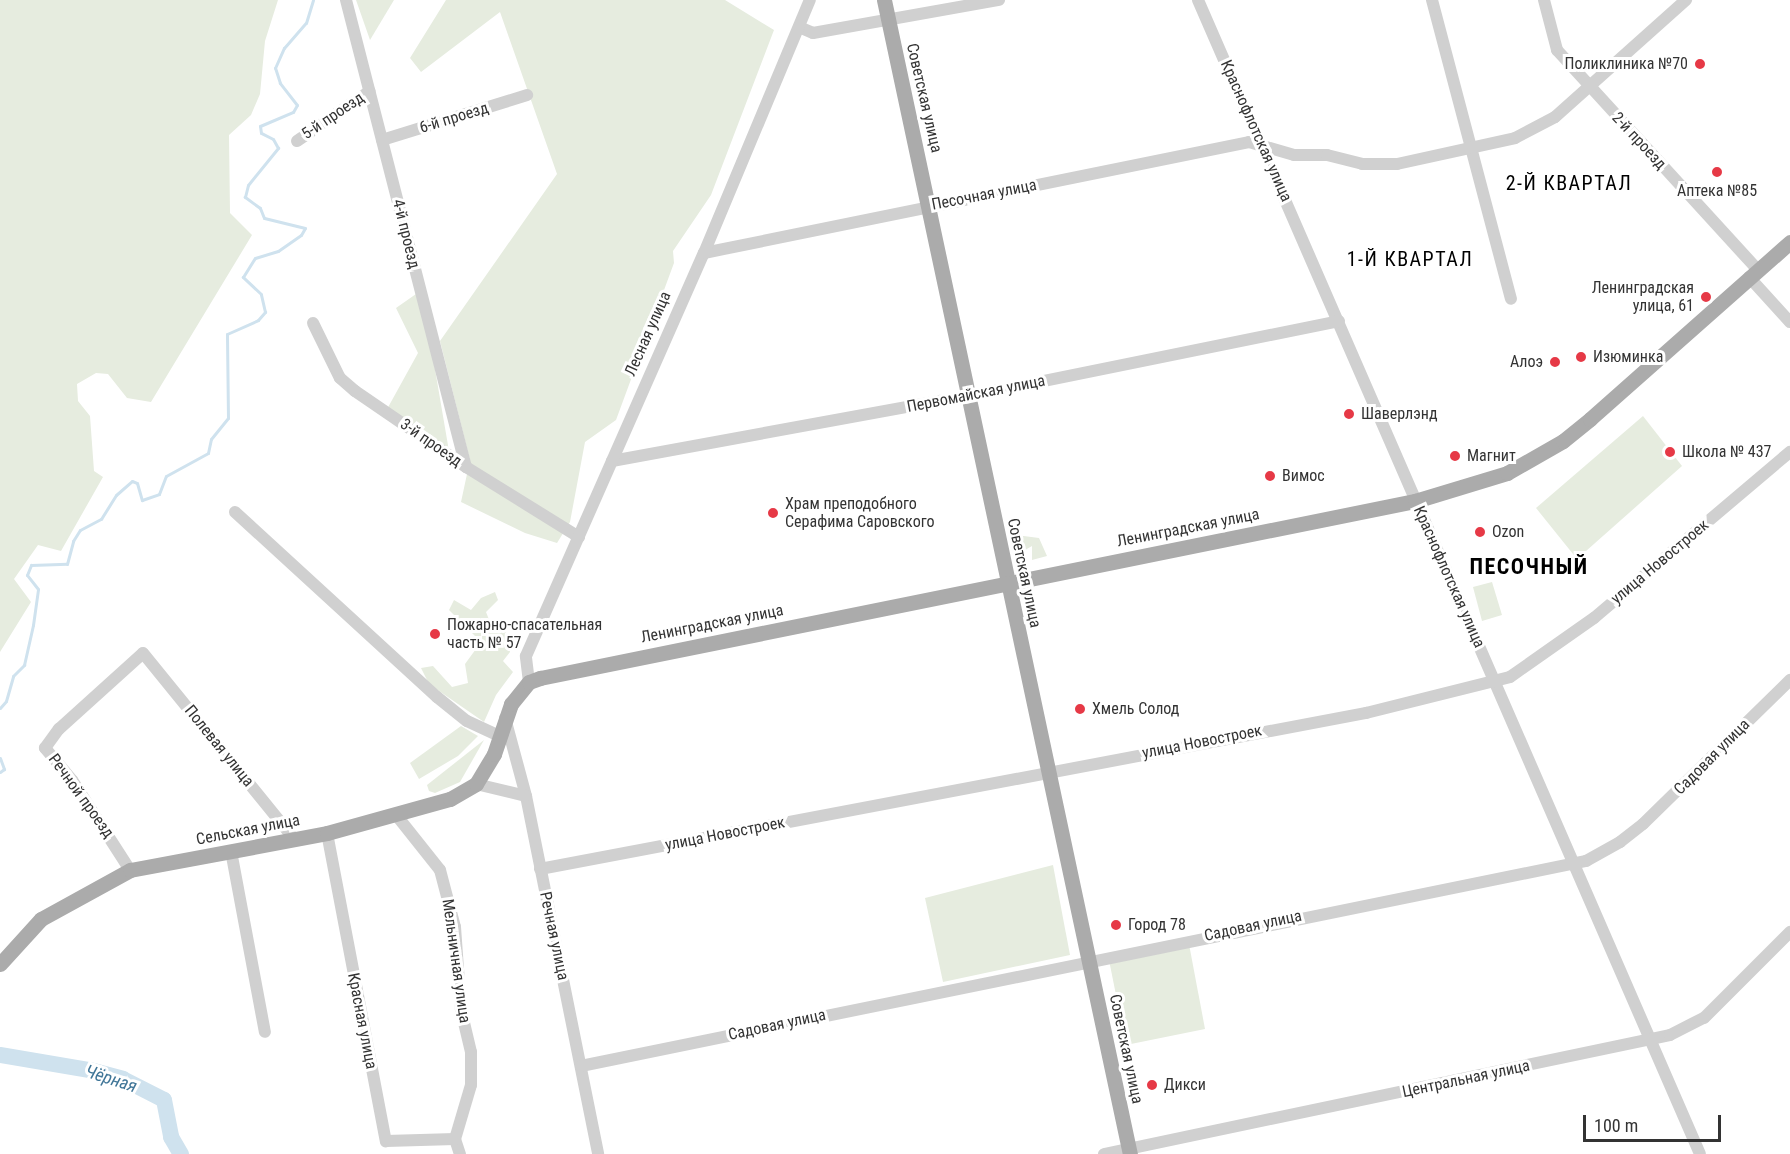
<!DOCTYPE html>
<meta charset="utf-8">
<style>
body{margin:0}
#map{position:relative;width:1790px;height:1154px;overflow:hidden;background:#fff;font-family:"Roboto Condensed",sans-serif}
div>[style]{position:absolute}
.green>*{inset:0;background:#e6ecdf}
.stream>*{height:3px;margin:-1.5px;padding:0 1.5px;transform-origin:1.5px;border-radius:1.5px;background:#cfe2ee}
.river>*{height:16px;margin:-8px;padding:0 8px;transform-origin:8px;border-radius:8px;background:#cfe2ee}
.minor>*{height:12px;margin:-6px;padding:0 6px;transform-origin:6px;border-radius:6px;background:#d0d0d0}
.major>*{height:15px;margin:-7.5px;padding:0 7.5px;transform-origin:7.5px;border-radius:7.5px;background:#ababab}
.dots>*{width:16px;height:16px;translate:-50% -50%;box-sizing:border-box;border:3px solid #fff;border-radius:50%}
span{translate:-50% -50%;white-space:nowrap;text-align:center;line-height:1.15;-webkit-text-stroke:6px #fff;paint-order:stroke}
.poi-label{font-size:16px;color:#333}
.right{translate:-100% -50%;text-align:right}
.left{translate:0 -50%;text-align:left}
.street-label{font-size:16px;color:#333}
.water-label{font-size:18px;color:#3f7597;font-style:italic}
.quarter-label{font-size:20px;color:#000;letter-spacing:1.5px}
.district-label{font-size:22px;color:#000;font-weight:700;letter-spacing:1.5px}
.scale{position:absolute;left:1583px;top:1115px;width:138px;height:27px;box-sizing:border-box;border:3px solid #333;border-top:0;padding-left:8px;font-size:18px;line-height:21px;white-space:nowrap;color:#333;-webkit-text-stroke:4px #fff;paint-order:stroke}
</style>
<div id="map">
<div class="green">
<div style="clip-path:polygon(0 0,278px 0,265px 41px,260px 94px,251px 115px,229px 135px,230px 213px,252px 235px,151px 402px,127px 398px,108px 374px,96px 373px,77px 384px,78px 401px,90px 416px,94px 471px,103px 477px,61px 551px,38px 545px,14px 579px,31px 602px,0 652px)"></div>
<div style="clip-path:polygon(356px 0,394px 0,370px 40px)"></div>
<div style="clip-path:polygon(446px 0,725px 0,774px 30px,711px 195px,673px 251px,674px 263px,616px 420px,585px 442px,570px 522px,557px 543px,525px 533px,461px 502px,470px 460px,440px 341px,557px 174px,500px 12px,421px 72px,410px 58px)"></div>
<div style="clip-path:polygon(416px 294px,430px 340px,450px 457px,386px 411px,418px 353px,396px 308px)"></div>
<div style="clip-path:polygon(1643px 416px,1682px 466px,1577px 559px,1536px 508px)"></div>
<div style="clip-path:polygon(1016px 535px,1039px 538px,1047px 556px,1032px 560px,1032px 546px,1020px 553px)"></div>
<div style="clip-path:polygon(1492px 582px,1502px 615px,1482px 621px,1473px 587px)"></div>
<div style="clip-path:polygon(495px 592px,498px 600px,486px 612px,492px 627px,505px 628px,510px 652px,503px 661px,513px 672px,496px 695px,484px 722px,429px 684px,421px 668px,433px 666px,452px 687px,468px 683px,465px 664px,481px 642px,449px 610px,454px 600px,471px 610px,481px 598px)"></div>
<div style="clip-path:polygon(461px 726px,478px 736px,458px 756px,419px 779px,410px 763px)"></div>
<div style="clip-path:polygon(484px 740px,460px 782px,435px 793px,429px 791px,427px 785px)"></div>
<div style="clip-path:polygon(1053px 865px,1070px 955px,943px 982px,925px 898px)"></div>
<div style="clip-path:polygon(1189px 944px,1205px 1029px,1126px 1045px,1109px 960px)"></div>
</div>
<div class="stream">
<div style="left:0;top:708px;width:9px;rotate:-49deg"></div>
<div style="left:6px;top:701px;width:26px;rotate:-74deg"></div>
<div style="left:13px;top:676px;width:16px;rotate:-45deg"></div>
<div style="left:24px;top:665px;width:41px;rotate:-77.3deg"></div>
<div style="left:33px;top:625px;width:36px;rotate:-82deg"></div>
<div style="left:38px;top:589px;width:18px;rotate:-128deg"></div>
<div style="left:27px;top:575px;width:11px;rotate:-68deg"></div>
<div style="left:31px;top:565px;width:36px;rotate:-2deg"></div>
<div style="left:67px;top:564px;width:24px;rotate:-75deg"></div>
<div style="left:73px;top:541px;width:13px;rotate:-58deg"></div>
<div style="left:80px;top:530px;width:24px;rotate:-28deg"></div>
<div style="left:101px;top:519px;width:28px;rotate:-58deg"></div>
<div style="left:116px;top:495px;width:21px;rotate:-41deg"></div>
<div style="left:132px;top:481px;width:5px;rotate:22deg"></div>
<div style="left:137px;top:483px;width:18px;rotate:74deg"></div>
<div style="left:142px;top:500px;width:18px;rotate:-19deg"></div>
<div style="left:159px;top:494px;width:19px;rotate:-69deg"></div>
<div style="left:166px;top:476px;width:48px;rotate:-28.7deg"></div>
<div style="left:208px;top:453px;width:14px;rotate:-78deg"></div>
<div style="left:211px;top:439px;width:27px;rotate:-51deg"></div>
<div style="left:228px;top:418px;width:84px;rotate:-90.7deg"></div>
<div style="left:227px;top:334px;width:34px;rotate:-24deg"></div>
<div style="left:258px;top:320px;width:11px;rotate:-49deg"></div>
<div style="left:265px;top:312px;width:18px;rotate:-103deg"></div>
<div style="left:261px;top:294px;width:25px;rotate:-137deg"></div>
<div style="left:243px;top:277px;width:22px;rotate:-58deg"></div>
<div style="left:255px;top:258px;width:24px;rotate:-17deg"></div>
<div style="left:278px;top:251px;width:28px;rotate:-35deg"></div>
<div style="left:301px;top:235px;width:8px;rotate:-60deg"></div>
<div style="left:305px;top:228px;width:42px;rotate:-166.3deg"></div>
<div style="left:264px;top:218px;width:11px;rotate:-112deg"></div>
<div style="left:260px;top:208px;width:19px;rotate:-144deg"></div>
<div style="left:245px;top:197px;width:12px;rotate:-76deg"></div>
<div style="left:248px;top:185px;width:48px;rotate:-51deg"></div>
<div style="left:278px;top:148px;width:10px;rotate:-119deg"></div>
<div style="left:273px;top:139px;width:13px;rotate:-153deg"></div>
<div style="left:261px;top:133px;width:7px;rotate:-98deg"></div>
<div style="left:260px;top:126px;width:36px;rotate:-23deg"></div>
<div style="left:293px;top:112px;width:8px;rotate:-60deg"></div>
<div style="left:297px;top:105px;width:28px;rotate:-128deg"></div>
<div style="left:280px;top:83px;width:16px;rotate:-108deg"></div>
<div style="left:275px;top:68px;width:22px;rotate:-66deg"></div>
<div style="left:284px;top:48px;width:33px;rotate:-49deg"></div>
<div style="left:306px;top:23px;width:24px;rotate:-73deg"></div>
<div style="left:0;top:758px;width:12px;rotate:70deg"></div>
<div style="left:4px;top:769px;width:5px;rotate:143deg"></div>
</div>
<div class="river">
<div style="left:0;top:1055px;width:91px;rotate:9.5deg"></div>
<div style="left:90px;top:1070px;width:34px;rotate:15deg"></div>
<div style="left:123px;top:1079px;width:46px;rotate:27.1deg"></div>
<div style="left:164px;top:1100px;width:38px;rotate:79deg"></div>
<div style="left:171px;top:1137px;width:20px;rotate:60deg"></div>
</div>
<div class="minor">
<div style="left:346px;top:0;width:482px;rotate:75.6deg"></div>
<div style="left:1198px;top:0;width:1258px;rotate:66.49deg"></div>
<div style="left:1432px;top:0;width:309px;rotate:75.2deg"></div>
<div style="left:1544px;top:0;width:52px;rotate:75.4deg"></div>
<div style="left:1557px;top:50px;width:298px;rotate:47.6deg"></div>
<div style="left:799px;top:27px;width:15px;rotate:23deg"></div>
<div style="left:813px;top:33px;width:189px;rotate:-10.1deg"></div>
<div style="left:382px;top:140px;width:152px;rotate:-17.2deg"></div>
<div style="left:297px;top:141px;width:88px;rotate:-34.4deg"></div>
<div style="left:704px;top:253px;width:556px;rotate:-11.51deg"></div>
<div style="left:1249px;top:142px;width:47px;rotate:16.1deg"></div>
<div style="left:1294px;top:155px;width:33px"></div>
<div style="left:1327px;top:155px;width:36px;rotate:14deg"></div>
<div style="left:1362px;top:164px;width:35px"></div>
<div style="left:1397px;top:164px;width:121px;rotate:-12.4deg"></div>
<div style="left:1515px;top:138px;width:45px;rotate:-27.7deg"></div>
<div style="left:1555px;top:117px;width:176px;rotate:-41.8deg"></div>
<div style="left:1749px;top:277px;width:61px;rotate:47.7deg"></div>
<div style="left:313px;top:323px;width:61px;rotate:63.9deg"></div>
<div style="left:340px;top:378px;width:20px;rotate:41deg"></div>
<div style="left:355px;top:391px;width:135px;rotate:34.4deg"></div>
<div style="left:466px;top:467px;width:133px;rotate:31.8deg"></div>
<div style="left:612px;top:461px;width:389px;rotate:-10.4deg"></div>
<div style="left:995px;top:391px;width:351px;rotate:-11.5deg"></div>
<div style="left:235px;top:512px;width:274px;rotate:42.5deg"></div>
<div style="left:437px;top:697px;width:38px;rotate:39deg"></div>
<div style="left:467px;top:721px;width:35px;rotate:25deg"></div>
<div style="left:529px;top:682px;width:26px;rotate:-97deg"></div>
<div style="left:526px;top:656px;width:441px;rotate:-66.2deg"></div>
<div style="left:704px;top:253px;width:274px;rotate:-67.3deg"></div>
<div style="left:505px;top:718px;width:81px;rotate:74.9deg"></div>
<div style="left:526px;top:796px;width:365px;rotate:78.6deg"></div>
<div style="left:476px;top:784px;width:51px;rotate:13.5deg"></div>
<div style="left:397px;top:816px;width:69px;rotate:51.5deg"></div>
<div style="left:440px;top:870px;width:59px;rotate:75.3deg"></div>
<div style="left:455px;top:927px;width:83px;rotate:85.9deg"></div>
<div style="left:461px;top:1010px;width:43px;rotate:76.6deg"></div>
<div style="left:471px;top:1052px;width:33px;rotate:90deg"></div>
<div style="left:471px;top:1085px;width:56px;rotate:106.5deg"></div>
<div style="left:455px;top:1139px;width:16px;rotate:72deg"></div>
<div style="left:327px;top:833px;width:314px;rotate:79.2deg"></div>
<div style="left:386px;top:1141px;width:69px;rotate:-1.7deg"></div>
<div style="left:231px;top:851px;width:184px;rotate:79.4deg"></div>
<div style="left:540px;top:869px;width:841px;rotate:-10.7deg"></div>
<div style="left:1366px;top:713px;width:148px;rotate:-14deg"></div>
<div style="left:1510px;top:677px;width:103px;rotate:-35.1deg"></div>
<div style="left:1594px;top:618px;width:257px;rotate:-40.3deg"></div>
<div style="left:130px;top:870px;width:107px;rotate:-122.8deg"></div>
<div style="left:72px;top:780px;width:42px;rotate:-130.2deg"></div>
<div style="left:45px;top:748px;width:24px;rotate:-54deg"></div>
<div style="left:59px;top:729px;width:113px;rotate:-42.1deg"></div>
<div style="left:143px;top:653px;width:240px;rotate:50.9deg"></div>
<div style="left:581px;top:1066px;width:1026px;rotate:-11.53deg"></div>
<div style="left:1586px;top:861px;width:39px;rotate:-29deg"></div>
<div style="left:1620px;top:842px;width:29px;rotate:-38deg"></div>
<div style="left:1643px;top:824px;width:206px;rotate:-44.4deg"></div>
<div style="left:1104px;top:1154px;width:578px;rotate:-11.87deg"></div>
<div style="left:1670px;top:1035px;width:38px;rotate:-27deg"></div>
<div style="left:1704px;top:1018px;width:122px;rotate:-45deg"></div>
</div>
<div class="major">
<div style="left:884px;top:0;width:1180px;rotate:77.97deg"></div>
<div style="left:0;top:964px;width:61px;rotate:-47.7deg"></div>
<div style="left:41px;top:919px;width:102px;rotate:-28.8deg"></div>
<div style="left:130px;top:870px;width:200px;rotate:-10.6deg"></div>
<div style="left:327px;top:833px;width:128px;rotate:-15.5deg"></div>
<div style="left:450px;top:799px;width:30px;rotate:-30deg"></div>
<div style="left:476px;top:784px;width:35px;rotate:-59deg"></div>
<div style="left:494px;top:754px;width:53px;rotate:-71.2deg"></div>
<div style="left:511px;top:704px;width:28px;rotate:-51deg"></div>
<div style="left:529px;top:682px;width:12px;rotate:-20deg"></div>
<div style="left:540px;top:678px;width:893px;rotate:-11.44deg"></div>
<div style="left:1415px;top:501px;width:96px;rotate:-16.9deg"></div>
<div style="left:1507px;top:473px;width:64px;rotate:-29.7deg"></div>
<div style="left:1563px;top:441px;width:35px;rotate:-39deg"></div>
<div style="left:1590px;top:419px;width:267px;rotate:-41.5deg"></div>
</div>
<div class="dots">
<div style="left:1700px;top:64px;background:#e63946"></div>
<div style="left:1717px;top:172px;background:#e63946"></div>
<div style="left:1706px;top:297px;background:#e63946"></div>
<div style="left:1581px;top:357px;background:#e63946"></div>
<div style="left:1555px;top:362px;background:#e63946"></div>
<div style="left:1349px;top:414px;background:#e63946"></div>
<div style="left:1670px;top:452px;background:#e63946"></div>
<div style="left:1455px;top:456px;background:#e63946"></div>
<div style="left:1270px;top:476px;background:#e63946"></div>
<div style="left:773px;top:513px;background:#e63946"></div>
<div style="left:1480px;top:532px;background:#e63946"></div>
<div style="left:435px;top:634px;background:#e63946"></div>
<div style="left:1080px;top:709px;background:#e63946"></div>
<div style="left:1116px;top:925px;background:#e63946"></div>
<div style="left:1152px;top:1085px;background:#e63946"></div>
</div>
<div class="poi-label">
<span class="right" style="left:1688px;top:64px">Поликлиника №70</span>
<span style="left:1717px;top:191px">Аптека №85</span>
<span class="right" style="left:1694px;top:297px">Ленинградская<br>улица, 61</span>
<span class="left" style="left:1593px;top:357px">Изюминка</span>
<span class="right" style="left:1543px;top:362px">Алоэ</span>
<span class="left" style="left:1361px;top:414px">Шаверлэнд</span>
<span class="left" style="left:1682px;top:452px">Школа № 437</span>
<span class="left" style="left:1467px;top:456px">Магнит</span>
<span class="left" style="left:1282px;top:476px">Вимос</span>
<span class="left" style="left:785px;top:513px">Храм преподобного<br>Серафима Саровского</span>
<span class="left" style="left:1492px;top:532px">Ozon</span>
<span class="left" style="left:447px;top:634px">Пожарно-спасательная<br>часть № 57</span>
<span class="left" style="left:1092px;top:709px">Хмель Солод</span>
<span class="left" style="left:1128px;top:925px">Город 78</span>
<span class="left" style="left:1164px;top:1085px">Дикси</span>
</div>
<div class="street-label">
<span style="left:924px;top:98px;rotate:77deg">Советская улица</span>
<span style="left:333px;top:116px;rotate:-34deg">5-й проезд</span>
<span style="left:454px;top:118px;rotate:-17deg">6-й проезд</span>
<span style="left:1256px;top:131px;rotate:66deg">Краснофлотская улица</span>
<span style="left:1639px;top:141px;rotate:47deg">2-й проезд</span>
<span style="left:984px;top:195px;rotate:-11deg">Песочная улица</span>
<span style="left:406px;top:234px;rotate:76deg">4-й проезд</span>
<span style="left:648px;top:334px;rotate:-66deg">Лесная улица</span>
<span style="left:976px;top:394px;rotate:-11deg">Первомайская улица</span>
<span style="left:431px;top:443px;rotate:35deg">3-й проезд</span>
<span style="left:1188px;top:528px;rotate:-11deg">Ленинградская улица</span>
<span style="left:1660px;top:562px;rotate:-40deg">улица Новостроек</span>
<span style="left:1024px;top:573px;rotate:78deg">Советская улица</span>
<span style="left:1449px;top:577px;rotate:66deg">Краснофлотская улица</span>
<span style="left:712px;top:624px;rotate:-11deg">Ленинградская улица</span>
<span style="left:1202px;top:742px;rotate:-11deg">улица Новостроек</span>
<span style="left:219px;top:746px;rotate:51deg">Полевая улица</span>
<span style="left:1712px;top:757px;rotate:-45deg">Садовая улица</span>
<span style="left:81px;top:796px;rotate:54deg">Речной проезд</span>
<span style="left:248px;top:830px;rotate:-11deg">Сельская улица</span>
<span style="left:725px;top:834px;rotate:-11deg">улица Новостроек</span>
<span style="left:1253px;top:926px;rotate:-12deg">Садовая улица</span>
<span style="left:554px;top:936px;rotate:78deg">Речная улица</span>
<span style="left:456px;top:961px;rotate:82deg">Мельничная улица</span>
<span style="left:362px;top:1021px;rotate:79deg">Красная улица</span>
<span style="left:777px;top:1025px;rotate:-12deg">Садовая улица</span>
<span style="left:1126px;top:1049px;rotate:78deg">Советская улица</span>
<span style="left:1466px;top:1079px;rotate:-12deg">Центральная улица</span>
</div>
<div class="water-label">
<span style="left:111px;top:1079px;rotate:18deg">Чёрная</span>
</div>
<div class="quarter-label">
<span style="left:1569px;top:183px">2-Й КВАРТАЛ</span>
<span style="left:1410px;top:259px">1-Й КВАРТАЛ</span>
</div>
<div class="district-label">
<span style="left:1529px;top:567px">ПЕСОЧНЫЙ</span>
</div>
<div class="scale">100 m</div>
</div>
